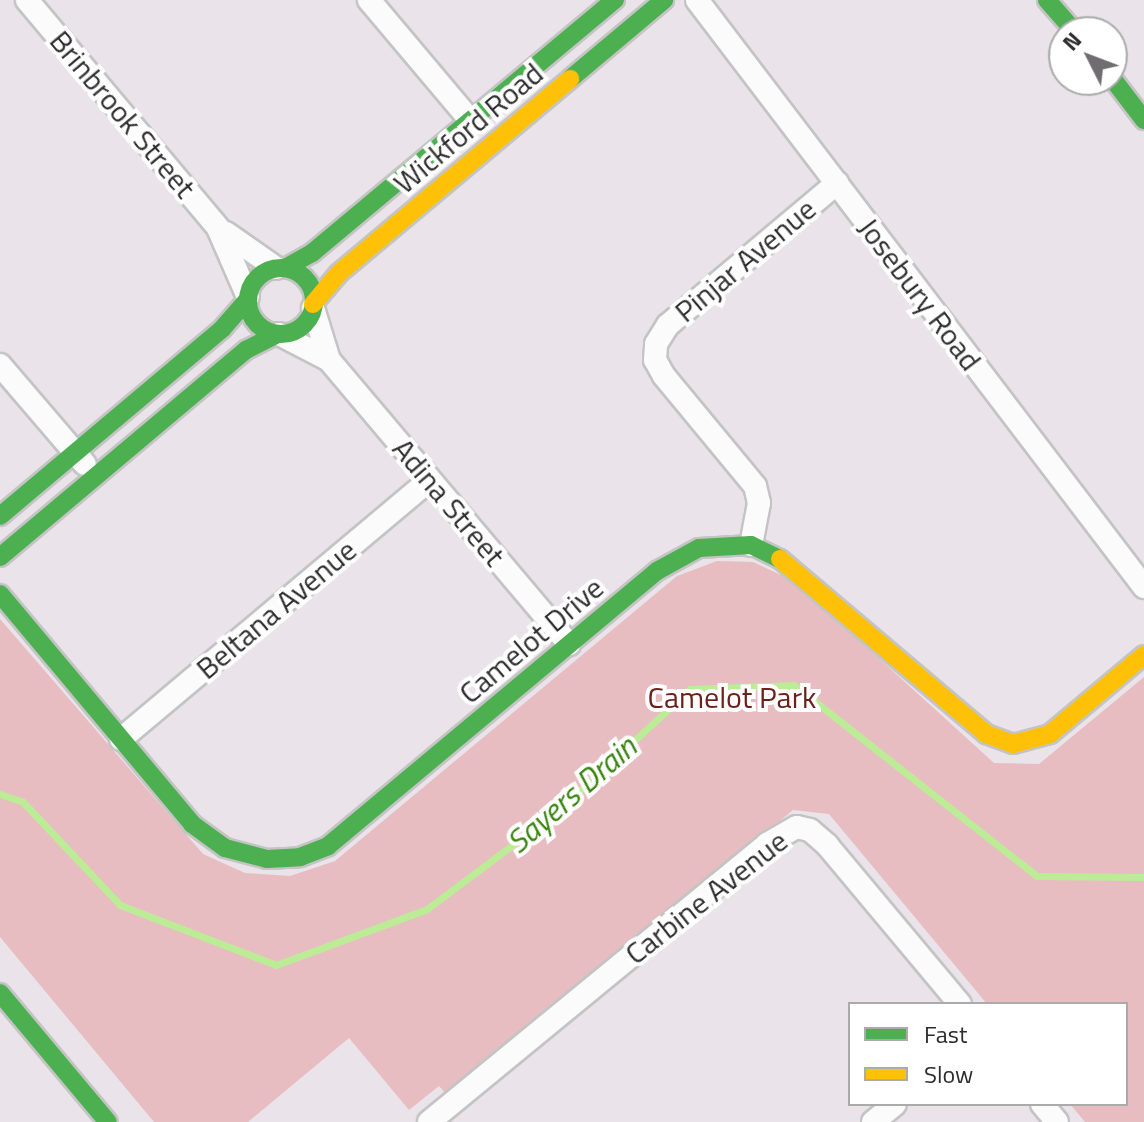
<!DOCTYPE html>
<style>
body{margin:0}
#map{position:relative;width:1144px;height:1122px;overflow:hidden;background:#eae4ea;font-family:"Titillium Web",sans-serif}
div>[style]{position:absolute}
.green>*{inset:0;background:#e7bdc1}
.stream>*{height:7px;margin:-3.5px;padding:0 3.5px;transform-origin:3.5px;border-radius:3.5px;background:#bdec97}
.roads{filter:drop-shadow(2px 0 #c4c4c4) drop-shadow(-2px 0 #c4c4c4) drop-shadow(0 2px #c4c4c4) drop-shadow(0 -2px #c4c4c4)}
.street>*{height:22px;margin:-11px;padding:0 11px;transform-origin:11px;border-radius:11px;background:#fcfbfc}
.fast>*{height:18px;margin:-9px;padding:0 9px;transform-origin:9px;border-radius:9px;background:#4caf50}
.fast>.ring{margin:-9px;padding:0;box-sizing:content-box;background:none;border:18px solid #4caf50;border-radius:50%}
.slow>*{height:18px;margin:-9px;padding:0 9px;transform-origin:9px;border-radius:9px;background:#ffc107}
span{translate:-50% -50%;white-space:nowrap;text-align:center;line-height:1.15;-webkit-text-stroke:8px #fff;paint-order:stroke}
.street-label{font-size:30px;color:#2d2d2d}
.park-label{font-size:30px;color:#6c221b}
.water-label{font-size:32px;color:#38840e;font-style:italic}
.legend{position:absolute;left:848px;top:1002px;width:280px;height:104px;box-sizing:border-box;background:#fff;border:2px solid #ababab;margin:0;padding:10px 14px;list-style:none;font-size:24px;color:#2d2d2d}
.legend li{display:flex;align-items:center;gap:16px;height:40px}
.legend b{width:40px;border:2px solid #ababab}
.north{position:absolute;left:1048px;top:16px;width:80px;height:80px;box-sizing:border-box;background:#fff;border:2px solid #ababab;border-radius:50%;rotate:312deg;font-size:22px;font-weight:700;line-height:32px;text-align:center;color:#2d2d2d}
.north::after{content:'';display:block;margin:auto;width:28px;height:36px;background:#6f6d6f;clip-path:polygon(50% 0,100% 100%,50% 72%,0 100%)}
</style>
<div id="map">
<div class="green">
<div style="clip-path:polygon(717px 561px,753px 562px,794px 581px,994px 763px,1039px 764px,1144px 677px,1144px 1122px,1085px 1122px,1070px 1104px,1126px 1104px,1126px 1004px,987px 1004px,829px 814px,793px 810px,448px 1096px,439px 1086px,409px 1110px,349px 1038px,248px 1122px,154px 1122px,0 937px,0 619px,203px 854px,245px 873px,290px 876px,335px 861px,677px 576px)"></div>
</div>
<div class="stream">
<div style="left:0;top:794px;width:24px;rotate:19deg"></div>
<div style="left:23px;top:802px;width:141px;rotate:46.7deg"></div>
<div style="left:120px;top:905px;width:167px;rotate:21deg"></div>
<div style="left:276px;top:965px;width:161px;rotate:-20.3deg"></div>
<div style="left:427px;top:909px;width:165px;rotate:-36.9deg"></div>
<div style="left:559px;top:810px;width:178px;rotate:-42.7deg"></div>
<div style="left:690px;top:689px;width:104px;rotate:-2.2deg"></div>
<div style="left:794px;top:685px;width:309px;rotate:38.2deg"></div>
<div style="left:1037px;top:876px;width:107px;rotate:0.5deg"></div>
</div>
<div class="roads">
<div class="street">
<div style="left:27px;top:0;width:297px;rotate:50deg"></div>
<div style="left:218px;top:228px;width:75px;rotate:66.5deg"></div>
<div style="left:369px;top:0;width:158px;rotate:49.9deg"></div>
<div style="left:697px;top:0;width:738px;rotate:52.71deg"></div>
<div style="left:226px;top:233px;width:61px;rotate:35deg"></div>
<div style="left:313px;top:308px;width:54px;rotate:72.9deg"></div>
<div style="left:329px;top:360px;width:372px;rotate:49.8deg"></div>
<div style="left:279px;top:334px;width:56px;rotate:27.5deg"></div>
<div style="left:0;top:365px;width:130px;rotate:49.4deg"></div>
<div style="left:751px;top:545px;width:43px;rotate:-79.2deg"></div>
<div style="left:759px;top:503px;width:17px;rotate:-103deg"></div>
<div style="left:755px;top:486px;width:143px;rotate:-129.6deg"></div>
<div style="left:664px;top:376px;width:18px;rotate:-119deg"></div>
<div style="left:655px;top:360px;width:16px;rotate:-86deg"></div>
<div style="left:656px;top:344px;width:22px;rotate:-58deg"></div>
<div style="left:668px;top:325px;width:221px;rotate:-40deg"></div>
<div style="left:121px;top:739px;width:403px;rotate:-40deg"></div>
<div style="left:1042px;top:1104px;width:23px;rotate:50deg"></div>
<div style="left:429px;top:1122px;width:438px;rotate:-39.4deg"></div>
<div style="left:767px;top:844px;width:34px;rotate:-30deg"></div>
<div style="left:797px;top:827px;width:13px;rotate:13deg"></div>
<div style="left:810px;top:830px;width:23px;rotate:41deg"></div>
<div style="left:827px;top:845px;width:207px;rotate:50.1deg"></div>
<div style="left:873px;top:1122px;width:28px;rotate:-39deg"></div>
</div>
<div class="fast">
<div style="left:1047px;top:0;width:43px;rotate:48.8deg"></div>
<div style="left:1112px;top:78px;width:53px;rotate:52.7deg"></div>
<div style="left:570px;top:79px;width:123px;rotate:-40deg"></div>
<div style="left:285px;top:268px;width:31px;rotate:-29deg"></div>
<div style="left:312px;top:253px;width:395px;rotate:-39.9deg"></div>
<div class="ring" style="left:248px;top:268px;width:48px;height:48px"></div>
<div style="left:0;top:516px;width:290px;rotate:-40.1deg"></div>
<div style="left:222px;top:329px;width:40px;rotate:-49deg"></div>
<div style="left:0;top:557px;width:322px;rotate:-40.1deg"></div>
<div style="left:246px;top:350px;width:35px;rotate:-27deg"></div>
<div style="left:0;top:594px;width:300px;rotate:50.1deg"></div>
<div style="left:192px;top:824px;width:41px;rotate:36deg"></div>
<div style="left:225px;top:848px;width:43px;rotate:14.7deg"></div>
<div style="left:267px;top:859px;width:33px;rotate:-3deg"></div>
<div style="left:300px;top:857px;width:30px;rotate:-21deg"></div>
<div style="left:328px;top:846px;width:429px;rotate:-39.9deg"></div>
<div style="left:657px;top:571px;width:48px;rotate:-28.7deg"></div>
<div style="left:699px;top:548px;width:52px;rotate:-3.3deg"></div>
<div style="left:751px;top:545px;width:32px;rotate:26deg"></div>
<div style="left:0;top:993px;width:168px;rotate:50.1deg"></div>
</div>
<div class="slow">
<div style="left:313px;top:304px;width:40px;rotate:-50deg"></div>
<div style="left:339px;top:273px;width:302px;rotate:-40deg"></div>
<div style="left:780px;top:559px;width:270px;rotate:40.3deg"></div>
<div style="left:986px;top:734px;width:29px;rotate:20deg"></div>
<div style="left:1013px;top:744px;width:38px;rotate:-15deg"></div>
<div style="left:1050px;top:734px;width:123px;rotate:-40deg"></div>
</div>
</div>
<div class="street-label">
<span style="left:123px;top:114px;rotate:50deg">Brinbrook Street</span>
<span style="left:468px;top:128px;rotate:-40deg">Wickford Road</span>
<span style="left:745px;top:260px;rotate:-40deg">Pinjar Avenue</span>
<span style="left:920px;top:294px;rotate:53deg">Josebury Road</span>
<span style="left:449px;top:502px;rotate:50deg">Adina Street</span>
<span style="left:276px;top:609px;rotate:-40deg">Beltana Avenue</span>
<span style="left:531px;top:640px;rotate:-40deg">Camelot Drive</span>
<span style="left:706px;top:897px;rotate:-38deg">Carbine Avenue</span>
</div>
<div class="park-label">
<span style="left:732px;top:697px">Camelot Park</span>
</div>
<div class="water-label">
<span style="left:571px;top:794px;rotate:-41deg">Sayers Drain</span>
</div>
<ul class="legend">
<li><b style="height:10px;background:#4caf50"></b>Fast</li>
<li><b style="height:10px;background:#ffc107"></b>Slow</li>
</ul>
<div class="north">N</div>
</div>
